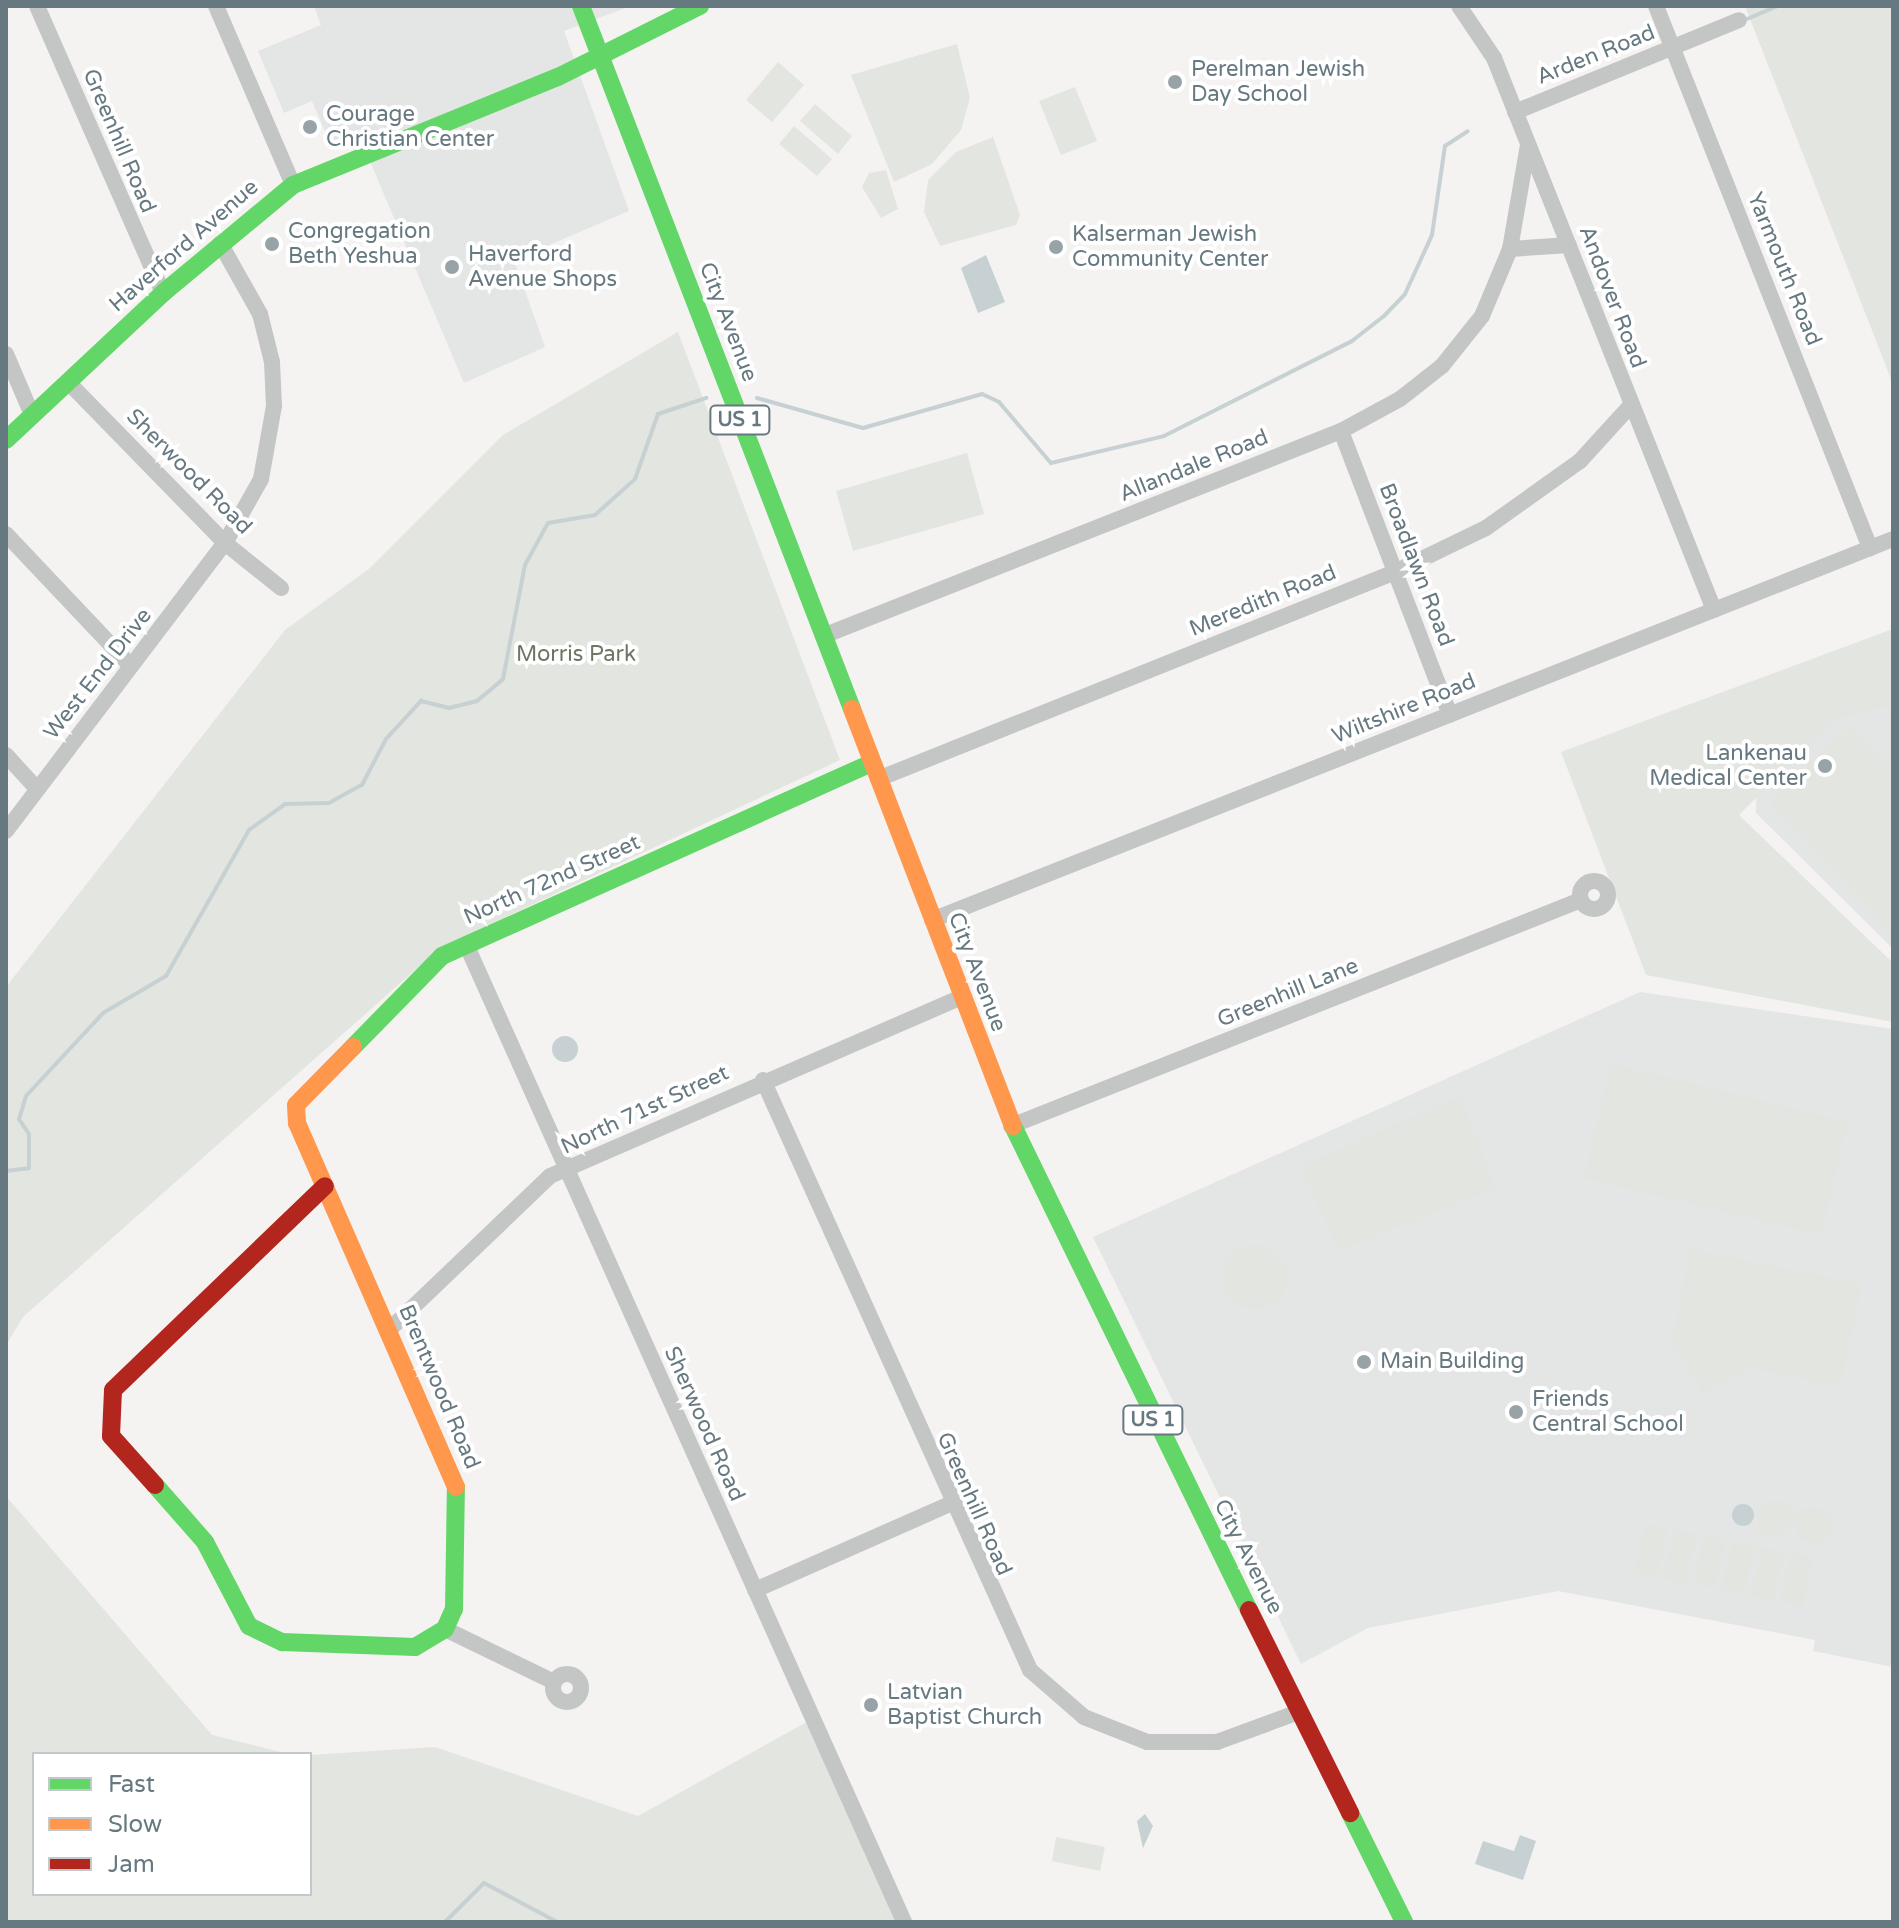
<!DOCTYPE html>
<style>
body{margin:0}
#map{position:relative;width:1899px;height:1928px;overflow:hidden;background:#f4f3f2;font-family:"Varela Round",sans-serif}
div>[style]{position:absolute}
.built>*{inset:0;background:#e4e5e5}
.green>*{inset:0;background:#e3e5e0}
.round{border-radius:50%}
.water>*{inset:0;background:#c7d0d2}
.stream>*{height:4px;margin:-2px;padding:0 2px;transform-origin:2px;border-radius:2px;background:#c7d0d2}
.street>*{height:16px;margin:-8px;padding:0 8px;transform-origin:8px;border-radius:8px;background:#c4c6c6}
.street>.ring{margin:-8px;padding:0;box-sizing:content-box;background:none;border:16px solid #c4c6c6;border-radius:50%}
.fast>*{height:18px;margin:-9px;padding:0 9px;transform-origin:9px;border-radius:9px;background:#63d668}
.slow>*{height:18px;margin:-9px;padding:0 9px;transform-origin:9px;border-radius:9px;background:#ff974d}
.jam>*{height:18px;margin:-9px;padding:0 9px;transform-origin:9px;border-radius:9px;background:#b3261e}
.dots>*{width:22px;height:22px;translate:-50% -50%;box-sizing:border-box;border:4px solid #fff;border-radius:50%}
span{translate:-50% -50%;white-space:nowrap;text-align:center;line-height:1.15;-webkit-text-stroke:8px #fff;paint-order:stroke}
.shield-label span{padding:2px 6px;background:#fff;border:2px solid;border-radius:6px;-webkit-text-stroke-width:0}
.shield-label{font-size:20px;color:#667880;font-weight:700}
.street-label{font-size:22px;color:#667880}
.poi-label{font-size:22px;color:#667880}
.left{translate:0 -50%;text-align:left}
.right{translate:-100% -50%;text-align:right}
.park-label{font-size:22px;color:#6b7764}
.frame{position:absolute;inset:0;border:8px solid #667880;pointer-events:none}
.legend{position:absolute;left:32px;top:1752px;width:280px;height:144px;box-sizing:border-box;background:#fff;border:2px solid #c2c9cc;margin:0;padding:10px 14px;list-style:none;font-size:24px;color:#667880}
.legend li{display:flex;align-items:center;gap:16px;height:40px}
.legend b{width:40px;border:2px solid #c2c9cc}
</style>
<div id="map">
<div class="built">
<div style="clip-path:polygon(314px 6px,631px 6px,564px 31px,629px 211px,514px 260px,545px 347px,464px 383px,360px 138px,332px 148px,312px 101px,284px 113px,258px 51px,321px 25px)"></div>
<div style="clip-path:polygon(1893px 675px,1893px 949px,1756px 813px,1757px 720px)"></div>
<div style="clip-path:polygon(1640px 992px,1893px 1029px,1893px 1667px,1813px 1651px,1815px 1640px,1558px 1591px,1368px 1628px,1301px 1664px,1093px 1237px)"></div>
</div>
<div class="green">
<div style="clip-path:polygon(1745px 6px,1893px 6px,1893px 384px)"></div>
<div style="clip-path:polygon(957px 44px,970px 98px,961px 130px,932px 164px,894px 182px,851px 75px)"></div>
<div style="clip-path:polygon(778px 62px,804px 85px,772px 122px,746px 100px)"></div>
<div style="clip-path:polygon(1075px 87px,1097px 141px,1061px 155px,1039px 101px)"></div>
<div style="clip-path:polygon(815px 104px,852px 136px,838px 154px,800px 121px)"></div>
<div style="clip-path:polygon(794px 126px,832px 159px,817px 176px,779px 144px)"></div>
<div style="clip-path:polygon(993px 137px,1020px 215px,1016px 225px,940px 246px,924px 212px,928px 180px,956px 152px)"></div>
<div style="clip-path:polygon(886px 170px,898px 209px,881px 218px,862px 187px,869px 173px)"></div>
<div style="clip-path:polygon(678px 332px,840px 760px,440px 948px,23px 1317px,6px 1345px,6px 987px,285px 630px,370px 568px,503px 435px)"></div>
<div style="clip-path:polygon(967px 453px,984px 514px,853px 551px,836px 491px)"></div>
<div style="clip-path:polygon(1893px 629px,1893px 704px,1834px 720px,1739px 815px,1893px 963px,1893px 1022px,1646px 975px,1561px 752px)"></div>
<div style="clip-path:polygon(1851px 726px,1893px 771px,1893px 934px,1770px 803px)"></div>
<div style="clip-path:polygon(1611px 1064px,1848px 1122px,1820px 1235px,1584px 1178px)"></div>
<div style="clip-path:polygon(1461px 1096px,1495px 1188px,1338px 1251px,1301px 1166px)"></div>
<div class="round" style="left:1223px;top:1245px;width:64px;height:64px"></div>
<div style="clip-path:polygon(1691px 1249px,1862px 1284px,1840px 1387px,1750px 1368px,1703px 1393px,1681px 1353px,1670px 1350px)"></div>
<div style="clip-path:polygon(6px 1496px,212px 1735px,289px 1754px,34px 1754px,34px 1894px,310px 1894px,310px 1755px,435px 1747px,638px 1816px,812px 1719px,900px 1922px,6px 1922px)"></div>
<div class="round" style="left:1757px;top:1500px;width:36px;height:36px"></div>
<div class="round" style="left:1795px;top:1507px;width:36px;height:36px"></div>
<div style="clip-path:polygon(1646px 1523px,1668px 1529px,1656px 1577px,1634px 1572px)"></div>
<div style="clip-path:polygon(1675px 1529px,1697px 1535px,1685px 1583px,1663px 1578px)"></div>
<div style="clip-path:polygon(1704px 1535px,1726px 1540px,1714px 1588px,1693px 1583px)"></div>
<div style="clip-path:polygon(1733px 1541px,1755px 1546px,1744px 1594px,1722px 1589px)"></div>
<div style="clip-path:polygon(1762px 1547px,1784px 1552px,1773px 1600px,1751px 1595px)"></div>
<div style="clip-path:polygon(1791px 1553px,1813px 1558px,1802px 1607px,1780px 1601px)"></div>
<div style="clip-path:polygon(1056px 1837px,1105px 1847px,1100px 1871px,1052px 1861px)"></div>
</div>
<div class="water">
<div style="clip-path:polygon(986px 255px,1005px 302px,978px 313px,961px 268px)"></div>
<div class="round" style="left:552px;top:1036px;width:26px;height:26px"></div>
<div class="round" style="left:1732px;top:1504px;width:22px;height:22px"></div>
<div style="clip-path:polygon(1145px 1814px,1153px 1826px,1143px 1848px,1137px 1821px)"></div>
<div style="clip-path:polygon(1520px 1835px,1536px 1841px,1523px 1880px,1475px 1864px,1483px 1841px,1514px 1851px)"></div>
</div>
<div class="stream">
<div style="left:1747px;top:19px;width:34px;rotate:-23deg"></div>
<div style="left:757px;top:398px;width:110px;rotate:15.8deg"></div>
<div style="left:863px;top:428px;width:124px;rotate:-15.9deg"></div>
<div style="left:982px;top:394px;width:19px;rotate:25deg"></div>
<div style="left:999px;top:402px;width:80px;rotate:49.6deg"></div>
<div style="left:1051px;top:463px;width:116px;rotate:-13.4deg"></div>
<div style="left:1164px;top:436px;width:211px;rotate:-26.8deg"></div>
<div style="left:1352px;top:341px;width:41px;rotate:-38deg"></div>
<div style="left:1384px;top:316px;width:30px;rotate:-46deg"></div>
<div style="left:1405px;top:294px;width:65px;rotate:-65.4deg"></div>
<div style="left:1432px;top:235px;width:90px;rotate:-81.7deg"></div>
<div style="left:1445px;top:146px;width:27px;rotate:-33deg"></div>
<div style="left:6px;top:1171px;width:23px;rotate:-7deg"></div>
<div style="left:29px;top:1168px;width:34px;rotate:-90deg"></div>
<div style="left:29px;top:1134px;width:18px;rotate:-124deg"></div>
<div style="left:19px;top:1119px;width:24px;rotate:-73deg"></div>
<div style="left:26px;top:1096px;width:113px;rotate:-47.1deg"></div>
<div style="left:103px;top:1013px;width:73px;rotate:-30.4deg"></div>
<div style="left:166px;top:976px;width:168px;rotate:-60.4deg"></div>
<div style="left:249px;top:830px;width:44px;rotate:-35.8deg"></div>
<div style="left:285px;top:804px;width:44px;rotate:-1.3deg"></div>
<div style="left:329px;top:803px;width:38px;rotate:-29deg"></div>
<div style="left:362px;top:785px;width:52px;rotate:-62.4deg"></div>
<div style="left:386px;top:739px;width:52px;rotate:-47.4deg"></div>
<div style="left:421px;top:701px;width:29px;rotate:14deg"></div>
<div style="left:449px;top:708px;width:29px;rotate:-14deg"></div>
<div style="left:477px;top:701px;width:34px;rotate:-40deg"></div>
<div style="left:503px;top:679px;width:116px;rotate:-79.1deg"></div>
<div style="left:525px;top:565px;width:48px;rotate:-61.3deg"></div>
<div style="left:548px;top:523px;width:48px;rotate:-9.7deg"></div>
<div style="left:595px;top:515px;width:54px;rotate:-42deg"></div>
<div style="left:635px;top:479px;width:69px;rotate:-70.5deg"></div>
<div style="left:658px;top:414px;width:51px;rotate:-18.4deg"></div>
<div style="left:445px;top:1922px;width:55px;rotate:-45deg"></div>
<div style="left:484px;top:1883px;width:83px;rotate:28.1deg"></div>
</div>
<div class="street">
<div style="left:37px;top:6px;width:313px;rotate:66.3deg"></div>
<div style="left:216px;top:6px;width:195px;rotate:66.7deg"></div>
<div style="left:1459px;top:6px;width:63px;rotate:56.1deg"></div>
<div style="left:1494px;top:58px;width:594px;rotate:68.27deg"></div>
<div style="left:1656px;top:6px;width:583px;rotate:68.45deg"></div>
<div style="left:1515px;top:112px;width:242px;rotate:-22.3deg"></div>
<div style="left:1510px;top:249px;width:59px;rotate:-3.9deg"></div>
<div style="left:6px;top:354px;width:66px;rotate:66.9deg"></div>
<div style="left:69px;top:383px;width:223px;rotate:45.7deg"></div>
<div style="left:225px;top:543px;width:72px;rotate:38.8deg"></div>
<div style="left:1341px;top:431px;width:304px;rotate:69deg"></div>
<div style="left:6px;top:534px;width:180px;rotate:46.6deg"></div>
<div style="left:823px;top:636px;width:557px;rotate:-21.59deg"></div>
<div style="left:1341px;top:431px;width:67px;rotate:-28.5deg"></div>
<div style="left:1400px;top:399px;width:53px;rotate:-38.2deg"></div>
<div style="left:1442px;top:366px;width:64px;rotate:-51.3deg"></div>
<div style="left:1482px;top:316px;width:73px;rotate:-67.3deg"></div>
<div style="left:1510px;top:249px;width:106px;rotate:-80.2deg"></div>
<div style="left:6px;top:755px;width:46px;rotate:47.6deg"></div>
<div style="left:878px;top:779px;width:557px;rotate:-21.82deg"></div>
<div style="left:1395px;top:572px;width:101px;rotate:-25.8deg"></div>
<div style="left:1486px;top:528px;width:115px;rotate:-35.5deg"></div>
<div style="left:1580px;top:461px;width:74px;rotate:-47.7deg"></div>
<div style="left:6px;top:831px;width:362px;rotate:-52.8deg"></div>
<div style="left:225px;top:543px;width:73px;rotate:-60.6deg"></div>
<div style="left:261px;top:479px;width:74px;rotate:-79.9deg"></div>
<div style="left:274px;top:406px;width:44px;rotate:-92.6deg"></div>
<div style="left:272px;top:362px;width:49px;rotate:-104deg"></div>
<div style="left:260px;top:314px;width:81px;rotate:-119.4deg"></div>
<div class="ring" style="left:1580px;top:881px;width:12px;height:12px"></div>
<div style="left:932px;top:920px;width:1034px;rotate:-21.63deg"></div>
<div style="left:466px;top:944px;width:1072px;rotate:65.87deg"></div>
<div style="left:763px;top:1080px;width:648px;rotate:65.65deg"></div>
<div style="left:1030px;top:1670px;width:72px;rotate:41deg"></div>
<div style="left:1084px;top:1717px;width:68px;rotate:21.6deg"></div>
<div style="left:1147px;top:1742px;width:70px"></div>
<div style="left:1217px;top:1742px;width:87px;rotate:-20.1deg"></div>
<div style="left:1011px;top:1126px;width:613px;rotate:-21.63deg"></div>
<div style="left:390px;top:1329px;width:221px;rotate:-43.7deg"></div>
<div style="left:550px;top:1176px;width:448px;rotate:-23.5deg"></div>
<div style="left:755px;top:1590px;width:213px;rotate:-23.8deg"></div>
<div style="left:445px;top:1629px;width:121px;rotate:25.9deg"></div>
<div class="ring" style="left:553px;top:1674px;width:12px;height:12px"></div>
</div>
<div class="fast">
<div style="left:581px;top:6px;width:753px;rotate:68.92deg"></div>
<div style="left:6px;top:440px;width:215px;rotate:-43.1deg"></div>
<div style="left:163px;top:293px;width:169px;rotate:-39.7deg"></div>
<div style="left:293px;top:185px;width:286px;rotate:-22.2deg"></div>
<div style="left:558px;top:77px;width:159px;rotate:-26.6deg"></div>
<div style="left:353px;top:1047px;width:127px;rotate:-45.6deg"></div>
<div style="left:442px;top:956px;width:470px;rotate:-24.2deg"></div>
<div style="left:1013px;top:1126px;width:538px;rotate:64.01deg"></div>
<div style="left:155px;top:1485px;width:76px;rotate:48.7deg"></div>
<div style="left:205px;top:1542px;width:95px;rotate:62.4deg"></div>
<div style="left:249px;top:1626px;width:37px;rotate:26deg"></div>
<div style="left:282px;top:1642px;width:133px;rotate:2.2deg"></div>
<div style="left:415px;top:1647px;width:35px;rotate:-31deg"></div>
<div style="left:445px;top:1629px;width:22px;rotate:-66deg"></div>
<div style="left:454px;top:1609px;width:122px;rotate:-89.1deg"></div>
<div style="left:1350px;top:1813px;width:122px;rotate:63.6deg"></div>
</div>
<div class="slow">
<div style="left:852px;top:709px;width:447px;rotate:68.9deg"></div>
<div style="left:353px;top:1047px;width:81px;rotate:134.5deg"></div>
<div style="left:296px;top:1105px;width:18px;rotate:87deg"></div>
<div style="left:297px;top:1123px;width:397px;rotate:66.4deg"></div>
</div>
<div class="jam">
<div style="left:155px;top:1485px;width:66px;rotate:-131.9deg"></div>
<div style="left:111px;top:1436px;width:46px;rotate:-87.5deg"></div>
<div style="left:113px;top:1390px;width:294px;rotate:-43.9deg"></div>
<div style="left:1249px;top:1610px;width:227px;rotate:63.5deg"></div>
</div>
<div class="dots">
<div style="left:1175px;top:82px;background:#98a3a8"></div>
<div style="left:310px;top:127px;background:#98a3a8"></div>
<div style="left:272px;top:244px;background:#98a3a8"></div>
<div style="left:1056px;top:247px;background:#98a3a8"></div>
<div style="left:452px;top:267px;background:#98a3a8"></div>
<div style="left:1825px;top:766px;background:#98a3a8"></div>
<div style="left:1364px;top:1362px;background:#98a3a8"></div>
<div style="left:1516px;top:1412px;background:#98a3a8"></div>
<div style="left:871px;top:1705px;background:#98a3a8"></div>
</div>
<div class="shield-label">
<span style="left:740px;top:420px">US 1</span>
<span style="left:1153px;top:1420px">US 1</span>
</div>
<div class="street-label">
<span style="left:1596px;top:55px;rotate:-22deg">Arden Road</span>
<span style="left:119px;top:141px;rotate:67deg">Greenhill Road</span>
<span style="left:184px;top:246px;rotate:-41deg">Haverford Avenue</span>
<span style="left:1784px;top:269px;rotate:68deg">Yarmouth Road</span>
<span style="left:1612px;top:297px;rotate:69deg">Andover Road</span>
<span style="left:728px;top:322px;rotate:69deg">City Avenue</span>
<span style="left:1194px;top:466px;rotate:-22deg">Allandale Road</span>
<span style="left:189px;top:472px;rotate:45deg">Sherwood Road</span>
<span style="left:1416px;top:565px;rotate:69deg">Broadlawn Road</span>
<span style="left:1263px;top:601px;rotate:-22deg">Meredith Road</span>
<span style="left:98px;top:674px;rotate:-52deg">West End Drive</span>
<span style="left:1404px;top:709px;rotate:-22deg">Wiltshire Road</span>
<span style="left:552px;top:880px;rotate:-24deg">North 72nd Street</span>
<span style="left:977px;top:972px;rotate:69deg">City Avenue</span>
<span style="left:1288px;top:993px;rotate:-22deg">Greenhill Lane</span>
<span style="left:645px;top:1110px;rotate:-25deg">North 71st Street</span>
<span style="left:439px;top:1387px;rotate:67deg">Brentwood Road</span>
<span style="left:704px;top:1424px;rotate:66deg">Sherwood Road</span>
<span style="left:974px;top:1504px;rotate:66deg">Greenhill Road</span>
<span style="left:1248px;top:1557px;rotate:63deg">City Avenue</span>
</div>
<div class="poi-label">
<span class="left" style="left:1191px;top:82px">Perelman Jewish<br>Day School</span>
<span class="left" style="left:326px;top:127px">Courage<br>Christian Center</span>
<span class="left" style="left:288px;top:244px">Congregation<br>Beth Yeshua</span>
<span class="left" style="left:1072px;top:247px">Kalserman Jewish<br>Community Center</span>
<span class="left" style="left:468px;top:267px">Haverford<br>Avenue Shops</span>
<span class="right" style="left:1807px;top:766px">Lankenau<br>Medical Center</span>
<span class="left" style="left:1380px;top:1362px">Main Building</span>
<span class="left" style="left:1532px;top:1412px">Friends<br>Central School</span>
<span class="left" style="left:887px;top:1705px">Latvian<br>Baptist Church</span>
</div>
<div class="park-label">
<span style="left:576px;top:655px">Morris Park</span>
</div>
<div class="frame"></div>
<ul class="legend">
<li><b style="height:10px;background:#63d668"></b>Fast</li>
<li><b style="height:10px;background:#ff974d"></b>Slow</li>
<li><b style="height:10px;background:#b3261e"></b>Jam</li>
</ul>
</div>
